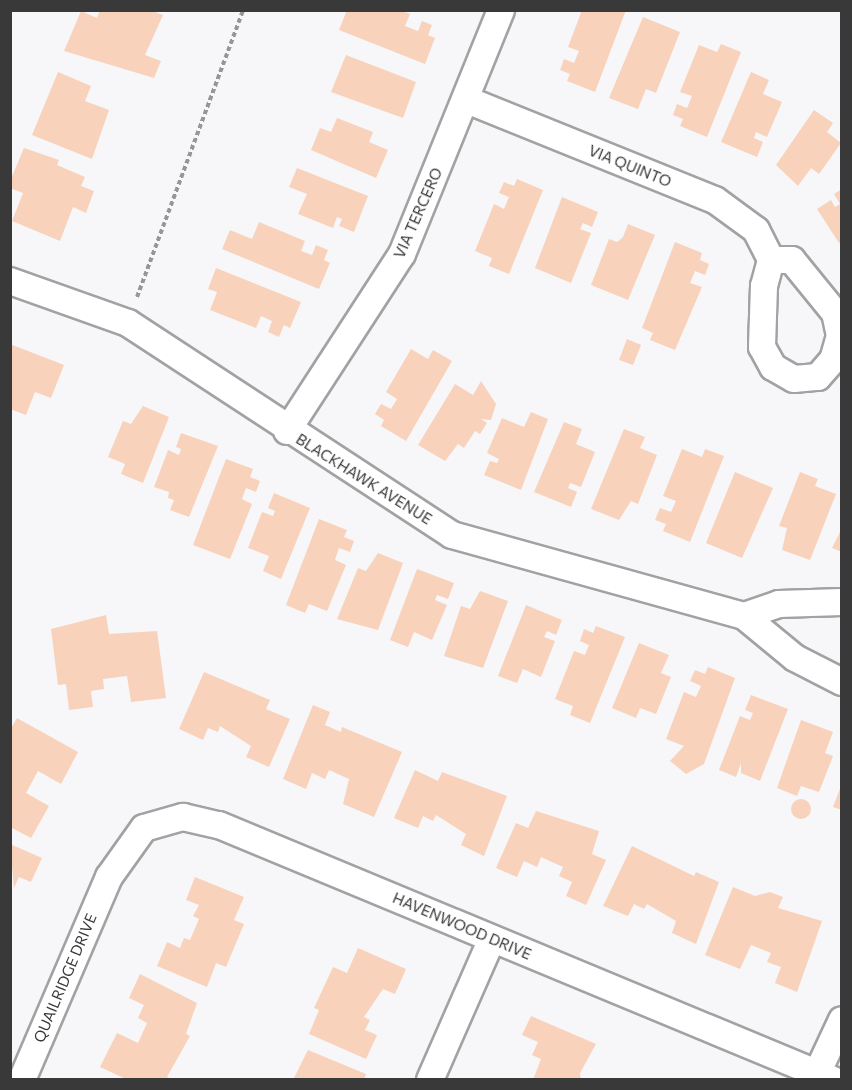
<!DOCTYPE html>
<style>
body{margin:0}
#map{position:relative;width:852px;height:1090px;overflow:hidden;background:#f7f7fa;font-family:Commissioner,sans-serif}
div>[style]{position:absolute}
.building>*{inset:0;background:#f8d2bb}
.round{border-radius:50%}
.path>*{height:4px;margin-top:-2px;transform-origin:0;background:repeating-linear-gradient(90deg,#969698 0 4.5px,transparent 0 7.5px)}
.roads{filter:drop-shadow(2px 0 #a2a2a5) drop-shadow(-2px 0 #a2a2a5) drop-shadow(0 2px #a2a2a5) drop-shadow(0 -2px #a2a2a5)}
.street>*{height:26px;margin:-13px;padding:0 13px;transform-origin:13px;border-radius:13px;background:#fff}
span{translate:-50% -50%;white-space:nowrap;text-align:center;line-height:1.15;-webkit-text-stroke:4.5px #fff;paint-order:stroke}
.street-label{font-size:15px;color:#39393a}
.frame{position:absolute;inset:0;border:12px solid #39393a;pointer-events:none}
</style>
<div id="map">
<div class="building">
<div style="clip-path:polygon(100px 10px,150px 10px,163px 15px,145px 55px,161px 61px,154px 78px,64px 51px,81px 11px,97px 18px)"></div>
<div style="clip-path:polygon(347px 10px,400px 10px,410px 14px,405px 26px,418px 31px,422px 21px,432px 25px,428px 35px,435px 38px,425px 64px,339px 30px)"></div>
<div style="clip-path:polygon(582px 10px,626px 10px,595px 92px,567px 81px,570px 74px,560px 70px,564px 59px,574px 63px,579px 51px,568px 47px)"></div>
<div style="clip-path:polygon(643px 17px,680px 32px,656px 93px,646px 89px,638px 109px,609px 98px)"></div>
<div style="clip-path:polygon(721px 44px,741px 52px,707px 137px,680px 126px,683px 119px,673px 115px,677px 104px,687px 108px,692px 96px,680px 92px,699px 45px,717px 52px)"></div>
<div style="clip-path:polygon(346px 55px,416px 82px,403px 118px,331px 92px)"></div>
<div style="clip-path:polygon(58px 72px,91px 86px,85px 101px,109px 110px,92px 159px,32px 135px)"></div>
<div style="clip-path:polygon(751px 72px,769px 80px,763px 94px,782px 102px,767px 137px,756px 132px,754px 138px,763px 142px,757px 157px,721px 142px)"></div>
<div style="clip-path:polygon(814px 110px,833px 123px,827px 132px,841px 143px,819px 174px,811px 168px,798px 186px,776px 165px)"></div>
<div style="clip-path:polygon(337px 118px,373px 132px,369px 142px,388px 150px,376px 178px,311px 150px,320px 128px,331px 132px)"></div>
<div style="clip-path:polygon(24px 148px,59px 160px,57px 165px,85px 177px,81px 186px,94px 191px,86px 213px,73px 207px,60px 241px,12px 221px,23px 193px,10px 188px,10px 181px)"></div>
<div style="clip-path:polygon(297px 168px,368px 196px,354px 232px,339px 226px,342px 219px,337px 217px,333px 228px,298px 214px,307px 194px,289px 187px)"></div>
<div style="clip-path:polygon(517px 179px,543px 190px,509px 274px,489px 266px,492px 258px,475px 251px,494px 204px,504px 209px,509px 197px,499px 193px,504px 182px,514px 186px)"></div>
<div style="clip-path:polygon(842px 189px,842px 241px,839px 243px,817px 209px,831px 200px,835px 207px,840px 204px,834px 194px)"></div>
<div style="clip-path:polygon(562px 197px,598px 212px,592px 227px,583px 223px,580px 229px,591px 233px,571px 283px,535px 268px)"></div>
<div style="clip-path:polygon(259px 222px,305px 241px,301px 251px,312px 255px,316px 245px,328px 250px,324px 260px,330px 263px,319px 289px,222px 249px,230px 230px,252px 239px)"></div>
<div style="clip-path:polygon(628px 224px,655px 235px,628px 300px,591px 285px,609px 239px,617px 242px,623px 237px)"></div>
<div style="clip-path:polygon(675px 242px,702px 253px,700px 260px,709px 264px,705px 275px,695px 271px,690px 283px,702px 287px,675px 350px,650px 340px,653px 333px,642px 328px)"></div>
<div style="clip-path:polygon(216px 268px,301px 302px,290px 328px,284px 325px,279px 337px,268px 332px,272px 321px,261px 316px,256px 328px,210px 310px,217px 292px,208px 289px)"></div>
<div style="clip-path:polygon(627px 339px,641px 345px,633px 365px,619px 360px)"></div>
<div style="clip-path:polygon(10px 344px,64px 365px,51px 398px,35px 392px,26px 415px,10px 409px)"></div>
<div style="clip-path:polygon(411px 349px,428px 359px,433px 350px,452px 361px,406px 441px,381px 426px,384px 420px,375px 414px,381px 404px,391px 409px,397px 399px,386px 392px)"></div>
<div style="clip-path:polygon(481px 381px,496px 404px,491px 420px,481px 419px,487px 423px,480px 434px,475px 431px,464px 448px,458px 444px,445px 461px,418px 445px,455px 384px,473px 395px)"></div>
<div style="clip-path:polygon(143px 406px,169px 417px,143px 483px,121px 474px,125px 464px,108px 457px,123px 421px,131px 424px)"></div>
<div style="clip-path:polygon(531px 412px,548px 419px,521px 490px,484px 475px,490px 461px,497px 463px,499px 459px,487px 453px,502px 418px,524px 427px)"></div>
<div style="clip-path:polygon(564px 422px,582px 429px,576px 444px,595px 452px,581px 487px,570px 483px,568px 488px,577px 492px,571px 507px,534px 492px)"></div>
<div style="clip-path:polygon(624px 429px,645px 437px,640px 448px,657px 455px,638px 504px,631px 501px,619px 520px,591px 509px)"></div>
<div style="clip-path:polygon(181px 433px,218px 446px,189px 517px,170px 510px,174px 500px,168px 498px,169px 492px,154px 487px,168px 450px,179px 455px,181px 449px,176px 447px)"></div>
<div style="clip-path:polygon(682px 449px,702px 457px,705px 449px,724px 456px,690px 542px,663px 531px,666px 524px,655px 520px,660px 508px,671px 512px,676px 501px,663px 496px)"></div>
<div style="clip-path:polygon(226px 459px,253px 469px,250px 477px,260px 481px,256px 492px,246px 488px,242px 499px,252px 504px,230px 559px,193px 545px)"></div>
<div style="clip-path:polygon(735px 472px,773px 488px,742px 558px,706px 543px)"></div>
<div style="clip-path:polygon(800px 472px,818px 479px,815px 486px,836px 494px,810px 560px,782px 550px,787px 528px,779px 526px)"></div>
<div style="clip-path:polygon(274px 493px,310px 508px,281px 579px,263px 571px,269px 556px,248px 548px,262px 512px,273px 516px,275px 511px,268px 508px)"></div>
<div style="clip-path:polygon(319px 519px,347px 530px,344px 537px,354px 541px,350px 552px,339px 548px,335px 560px,346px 565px,327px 611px,309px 604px,305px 613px,286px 605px)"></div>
<div style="clip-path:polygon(842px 528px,842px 552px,832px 548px)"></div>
<div style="clip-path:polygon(378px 553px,403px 563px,378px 630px,337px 619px,358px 568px,366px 571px)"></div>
<div style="clip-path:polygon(417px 569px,454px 583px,448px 599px,437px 595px,435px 600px,447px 605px,432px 640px,414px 632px,408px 647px,390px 640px)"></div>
<div style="clip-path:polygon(480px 591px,508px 601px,483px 668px,444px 656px,461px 606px,470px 609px)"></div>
<div style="clip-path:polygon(526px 605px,562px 620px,556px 635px,547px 631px,544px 637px,555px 641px,541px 677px,523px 669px,517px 683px,498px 676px)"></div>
<div style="clip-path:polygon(106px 615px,109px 634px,157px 631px,166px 698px,131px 702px,127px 676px,103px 679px,104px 689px,91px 691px,93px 707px,69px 710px,66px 684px,58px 685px,51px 629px)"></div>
<div style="clip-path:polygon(596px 626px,625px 637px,590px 723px,570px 715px,573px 706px,555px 699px,574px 651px,585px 655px,589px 645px,580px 641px,584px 629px,593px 633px)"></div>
<div style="clip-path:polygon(639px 643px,669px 655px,661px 673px,671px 677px,656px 714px,640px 708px,636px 718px,612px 708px)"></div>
<div style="clip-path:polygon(708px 667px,735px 678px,704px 764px,686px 774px,670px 761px,684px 746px,666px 739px,684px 692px,696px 697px,701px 686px,690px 681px,695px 670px,705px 674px)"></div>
<div style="clip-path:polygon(204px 672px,270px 700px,266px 709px,290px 719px,269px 767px,246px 757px,251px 746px,220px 726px,218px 732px,208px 728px,203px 740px,179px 729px)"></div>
<div style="clip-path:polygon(751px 695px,788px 709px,760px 781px,741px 773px,741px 763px,736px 777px,719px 770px,740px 716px,750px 720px,753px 713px,745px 710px)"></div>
<div style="clip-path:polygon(313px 705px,330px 712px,325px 725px,341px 732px,342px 727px,402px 752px,374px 817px,343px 804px,349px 779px,329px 770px,325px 779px,312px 773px,306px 789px,283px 779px)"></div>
<div style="clip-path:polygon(17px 718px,78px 752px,61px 784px,38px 771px,26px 793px,49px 806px,31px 838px,10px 827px,10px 730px)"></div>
<div style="clip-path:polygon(801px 720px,833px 732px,825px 753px,833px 756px,819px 792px,801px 786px,797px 796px,777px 788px)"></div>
<div style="clip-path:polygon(415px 770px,438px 781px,442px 772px,507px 796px,484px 856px,461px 845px,466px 834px,436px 815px,433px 821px,423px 816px,418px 828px,394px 818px)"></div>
<div style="clip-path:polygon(841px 786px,842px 786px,842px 810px,833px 807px)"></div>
<div class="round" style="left:791px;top:799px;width:20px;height:20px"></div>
<div style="clip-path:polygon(536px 811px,599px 831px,592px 854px,606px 860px,586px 905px,566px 896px,572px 882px,559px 876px,563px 867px,541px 857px,537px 867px,524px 861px,517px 877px,496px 868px,516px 823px,528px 828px)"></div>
<div style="clip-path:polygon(10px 844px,42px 858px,31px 882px,19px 877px,14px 888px)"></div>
<div style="clip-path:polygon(632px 846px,694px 876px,696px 872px,719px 882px,696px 944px,672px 933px,676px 921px,647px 904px,644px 909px,634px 904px,628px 916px,603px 906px)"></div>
<div style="clip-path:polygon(195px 877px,244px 897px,234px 920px,244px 924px,226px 967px,216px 963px,207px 987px,157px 966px,167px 942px,180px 948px,184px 938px,190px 940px,199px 919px,193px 916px,199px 905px,186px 900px)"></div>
<div style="clip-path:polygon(733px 887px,755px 896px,770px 892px,783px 897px,778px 908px,822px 921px,797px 992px,775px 983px,781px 967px,767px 962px,771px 953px,751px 945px,740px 969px,705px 955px)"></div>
<div style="clip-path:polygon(358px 948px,406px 969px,395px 994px,383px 989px,364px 1017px,370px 1020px,365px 1030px,377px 1035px,366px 1059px,309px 1034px,319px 1010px,314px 1008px,333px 967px,347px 973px)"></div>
<div style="clip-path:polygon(140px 974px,197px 1003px,186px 1034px,190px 1036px,167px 1077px,173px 1080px,128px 1080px,100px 1067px,117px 1033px,138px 1043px,147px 1023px,138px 1018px,144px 1005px,129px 998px)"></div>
<div style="clip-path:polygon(531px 1016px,596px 1044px,580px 1073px,581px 1080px,533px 1080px,541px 1059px,532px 1055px,538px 1042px,522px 1035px)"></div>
<div style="clip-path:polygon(308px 1050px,366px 1074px,364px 1080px,293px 1080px)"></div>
</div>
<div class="path">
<div style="left:137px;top:297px;width:306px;rotate:-69.7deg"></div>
</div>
<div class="roads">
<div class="street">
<div style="left:467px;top:100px;width:267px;rotate:22deg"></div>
<div style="left:715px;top:200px;width:51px;rotate:36.2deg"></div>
<div style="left:756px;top:230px;width:34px;rotate:63deg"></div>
<div style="left:771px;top:260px;width:27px;rotate:105deg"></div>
<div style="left:764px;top:286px;width:61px;rotate:91.9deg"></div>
<div style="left:762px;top:347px;width:23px;rotate:61deg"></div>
<div style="left:773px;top:367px;width:24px;rotate:30deg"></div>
<div style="left:794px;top:379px;width:24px;rotate:-5deg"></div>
<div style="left:818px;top:377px;width:23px;rotate:-49deg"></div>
<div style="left:833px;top:360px;width:25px;rotate:-74deg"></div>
<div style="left:840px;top:336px;width:24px;rotate:-102deg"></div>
<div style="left:835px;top:313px;width:68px;rotate:-129.1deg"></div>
<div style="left:792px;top:260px;width:21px;rotate:180deg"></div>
<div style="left:10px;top:281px;width:125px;rotate:19.6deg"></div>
<div style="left:128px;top:323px;width:387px;rotate:33.2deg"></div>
<div style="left:452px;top:535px;width:303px;rotate:15.5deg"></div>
<div style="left:744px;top:616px;width:66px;rotate:39.5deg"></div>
<div style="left:795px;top:658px;width:53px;rotate:27.1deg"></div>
<div style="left:287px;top:431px;width:211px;rotate:-57deg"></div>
<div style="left:402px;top:254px;width:263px;rotate:-67.9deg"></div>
<div style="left:744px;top:616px;width:37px;rotate:-19deg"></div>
<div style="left:779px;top:604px;width:63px;rotate:-1.8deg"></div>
<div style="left:22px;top:1080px;width:221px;rotate:-66.8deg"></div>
<div style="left:109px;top:877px;width:60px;rotate:-54.5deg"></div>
<div style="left:144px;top:828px;width:41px;rotate:-15.8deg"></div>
<div style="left:183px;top:817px;width:37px;rotate:13deg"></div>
<div style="left:219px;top:825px;width:665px;rotate:22.55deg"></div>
<div style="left:430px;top:1080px;width:154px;rotate:-66.3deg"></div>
<div style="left:814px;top:1080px;width:66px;rotate:-65deg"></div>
</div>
</div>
<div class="street-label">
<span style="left:630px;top:166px;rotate:22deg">VIA QUINTO</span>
<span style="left:418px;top:213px;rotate:-66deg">VIA TERCERO</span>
<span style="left:364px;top:479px;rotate:32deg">BLACKHAWK AVENUE</span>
<span style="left:462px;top:926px;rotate:23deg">HAVENWOOD DRIVE</span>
<span style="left:65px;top:978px;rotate:-67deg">QUAILRIDGE DRIVE</span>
</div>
<div class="frame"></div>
</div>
